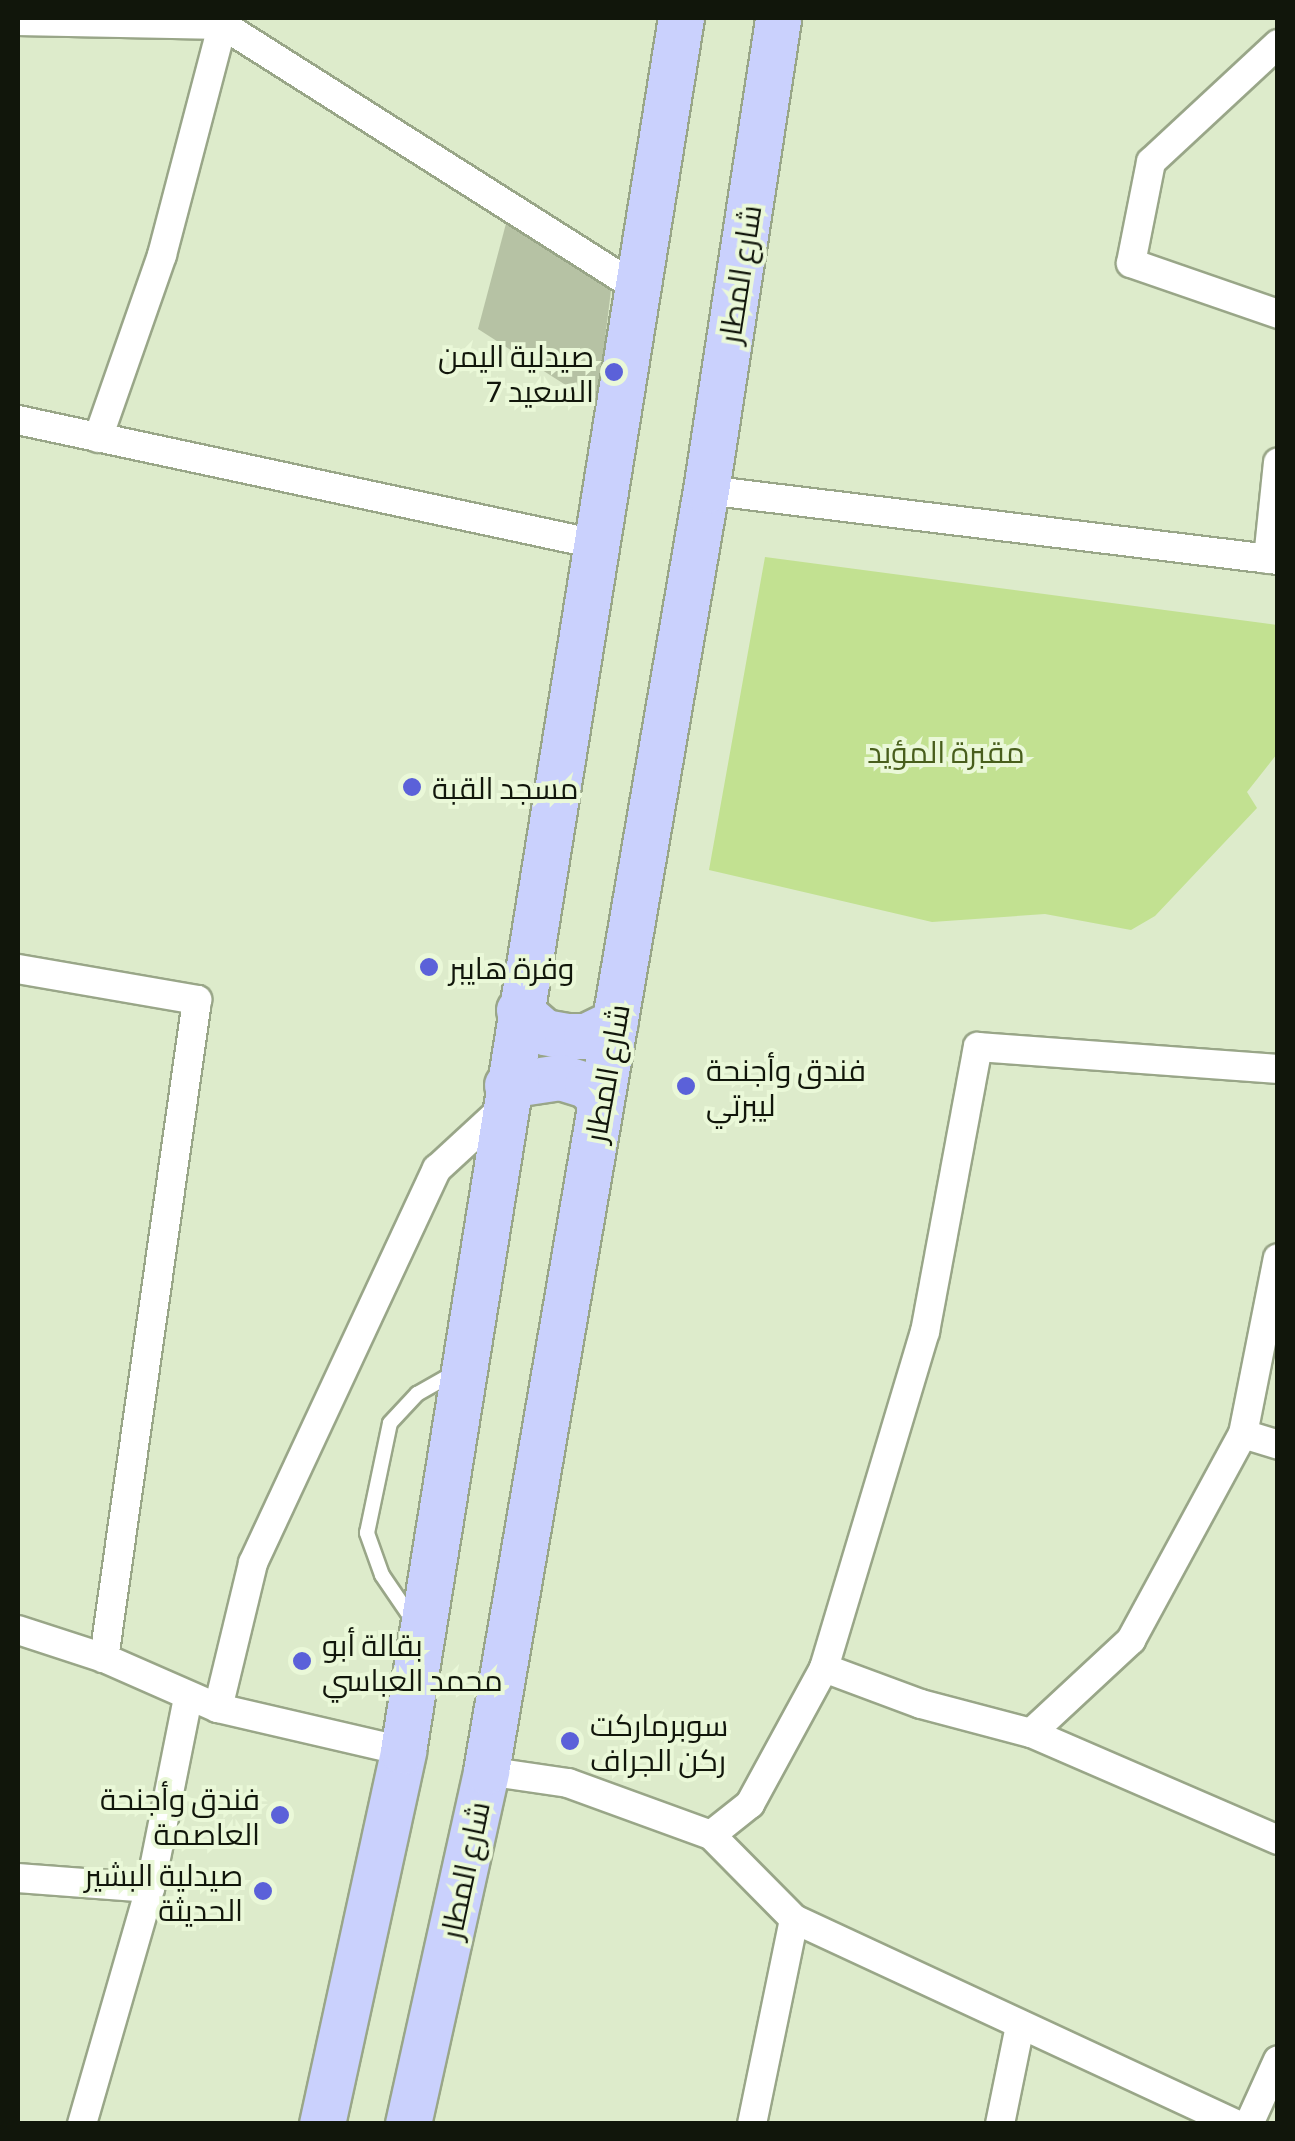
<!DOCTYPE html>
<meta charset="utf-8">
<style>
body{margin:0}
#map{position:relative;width:1295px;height:2141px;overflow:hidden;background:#ddebcb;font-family:Commissioner,Cairo,sans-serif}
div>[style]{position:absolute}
.green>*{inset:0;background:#c2e191}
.building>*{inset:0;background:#b6c2a4}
.roads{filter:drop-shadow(2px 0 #99a688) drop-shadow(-2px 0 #99a688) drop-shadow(0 2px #99a688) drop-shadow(0 -2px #99a688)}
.lane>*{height:14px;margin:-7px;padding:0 7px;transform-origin:7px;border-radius:7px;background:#fff}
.street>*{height:28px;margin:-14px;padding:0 14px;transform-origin:14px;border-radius:14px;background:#fff}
.primary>*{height:45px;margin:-22.5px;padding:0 22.5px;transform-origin:22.5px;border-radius:22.5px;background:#cad1fd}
.dots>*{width:28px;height:28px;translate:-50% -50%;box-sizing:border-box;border:5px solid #eaf8d8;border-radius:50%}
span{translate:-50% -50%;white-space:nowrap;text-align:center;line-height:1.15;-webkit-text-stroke:8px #eaf8d8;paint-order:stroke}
.street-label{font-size:30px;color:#11160b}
.poi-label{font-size:30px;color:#11160b}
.right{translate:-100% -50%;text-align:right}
.left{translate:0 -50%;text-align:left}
.park-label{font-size:30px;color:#485e1c}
.frame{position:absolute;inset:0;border:20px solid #11160b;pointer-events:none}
</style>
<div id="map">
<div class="green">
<div style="clip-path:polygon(765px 557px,1277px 625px,1277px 754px,1247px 792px,1257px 808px,1155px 916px,1131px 930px,1045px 914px,932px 922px,709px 870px)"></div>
</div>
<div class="building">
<div style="clip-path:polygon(508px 216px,612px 282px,597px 405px,478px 329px)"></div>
</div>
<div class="roads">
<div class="lane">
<div style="left:412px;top:1619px;width:53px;rotate:-124.3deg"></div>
<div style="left:382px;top:1575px;width:45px;rotate:-109.7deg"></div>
<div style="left:367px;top:1533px;width:112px;rotate:-78.2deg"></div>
<div style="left:390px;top:1423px;width:40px;rotate:-47deg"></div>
<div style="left:417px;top:1394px;width:43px;rotate:-29.6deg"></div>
</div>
<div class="street">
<div style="left:18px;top:21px;width:205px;rotate:1.1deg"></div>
<div style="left:223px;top:25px;width:490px;rotate:32.4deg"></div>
<div style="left:1278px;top:44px;width:173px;rotate:137.1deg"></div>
<div style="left:1151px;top:162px;width:103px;rotate:101.2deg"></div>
<div style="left:1131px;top:263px;width:156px;rotate:19.1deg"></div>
<div style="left:18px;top:420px;width:591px;rotate:12.11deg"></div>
<div style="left:98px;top:438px;width:194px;rotate:-70.7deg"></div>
<div style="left:162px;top:255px;width:245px;rotate:-75.3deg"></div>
<div style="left:706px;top:490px;width:576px;rotate:6.98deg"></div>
<div style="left:1268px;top:559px;width:97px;rotate:-84.1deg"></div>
<div style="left:18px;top:969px;width:182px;rotate:9.8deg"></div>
<div style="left:197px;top:1000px;width:665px;rotate:98.04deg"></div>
<div style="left:1243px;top:1434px;width:37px;rotate:17deg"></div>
<div style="left:18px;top:1630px;width:90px;rotate:18deg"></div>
<div style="left:104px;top:1658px;width:124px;rotate:23.7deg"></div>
<div style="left:218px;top:1708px;width:190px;rotate:13.1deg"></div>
<div style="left:824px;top:1668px;width:103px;rotate:20.4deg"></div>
<div style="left:921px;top:1704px;width:114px;rotate:14.8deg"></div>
<div style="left:1031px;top:1733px;width:269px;rotate:23.4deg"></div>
<div style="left:218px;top:1708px;width:149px;rotate:-76.4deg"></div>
<div style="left:253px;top:1563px;width:435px;rotate:-65deg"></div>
<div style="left:437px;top:1169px;width:90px;rotate:-42.7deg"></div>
<div style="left:1031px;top:1733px;width:137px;rotate:-42.9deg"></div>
<div style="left:1131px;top:1640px;width:234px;rotate:-61.5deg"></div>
<div style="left:1243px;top:1434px;width:179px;rotate:-78.8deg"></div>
<div style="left:486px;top:1771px;width:83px;rotate:8.3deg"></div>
<div style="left:568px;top:1783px;width:152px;rotate:20deg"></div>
<div style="left:711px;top:1835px;width:118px;rotate:45.3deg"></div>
<div style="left:794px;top:1919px;width:486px;rotate:24.9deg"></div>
<div style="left:711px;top:1835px;width:50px;rotate:-38.5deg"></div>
<div style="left:750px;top:1804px;width:155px;rotate:-61.4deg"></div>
<div style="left:824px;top:1668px;width:351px;rotate:-73.3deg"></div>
<div style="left:925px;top:1332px;width:290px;rotate:-79.5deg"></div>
<div style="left:978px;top:1047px;width:301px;rotate:4.2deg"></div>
<div style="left:18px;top:1878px;width:132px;rotate:4.3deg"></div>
<div style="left:82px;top:2124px;width:246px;rotate:-73.9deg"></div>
<div style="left:150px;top:1888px;width:194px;rotate:-78.7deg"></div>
<div style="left:752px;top:2124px;width:209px;rotate:-78.4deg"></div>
<div style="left:1000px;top:2124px;width:100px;rotate:-78.5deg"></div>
<div style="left:1249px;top:2124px;width:70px;rotate:-65.6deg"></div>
</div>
<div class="primary">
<div style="left:519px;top:1010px;width:33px;rotate:41deg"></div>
<div style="left:544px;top:1032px;width:23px;rotate:10deg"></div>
<div style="left:567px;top:1036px;width:19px"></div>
<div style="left:586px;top:1036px;width:32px;rotate:-26deg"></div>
<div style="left:507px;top:1085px;width:54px;rotate:-8.6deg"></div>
<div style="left:560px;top:1077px;width:28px;rotate:17deg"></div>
<div style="left:587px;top:1085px;width:21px;rotate:49deg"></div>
<div style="left:322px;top:2124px;width:382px;rotate:-77.7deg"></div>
<div style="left:403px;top:1751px;width:1755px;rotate:-80.89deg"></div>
<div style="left:408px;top:2124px;width:362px;rotate:-77.5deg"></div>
<div style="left:486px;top:1771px;width:1300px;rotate:-80.26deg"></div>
<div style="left:706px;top:490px;width:477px;rotate:-81.3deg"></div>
</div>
</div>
<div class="dots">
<div style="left:614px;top:372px;background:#5b61d9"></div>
<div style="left:412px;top:787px;background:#5b61d9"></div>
<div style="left:429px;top:967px;background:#5b61d9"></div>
<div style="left:686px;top:1086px;background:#5b61d9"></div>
<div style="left:302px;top:1661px;background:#5b61d9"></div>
<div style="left:570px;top:1741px;background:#5b61d9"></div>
<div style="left:280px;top:1815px;background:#5b61d9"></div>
<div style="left:263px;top:1891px;background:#5b61d9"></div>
</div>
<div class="street-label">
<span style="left:739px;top:274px;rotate:-81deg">شارع المطار</span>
<span style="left:606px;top:1073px;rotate:-80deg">شارع المطار</span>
<span style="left:464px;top:1870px;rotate:-78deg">شارع المطار</span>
</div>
<div class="poi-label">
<span class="right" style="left:594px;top:372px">صيدلية اليمن<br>السعيد 7</span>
<span class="left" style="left:432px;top:787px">مسجد القبة</span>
<span class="left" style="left:449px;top:967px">وفرة هايبر</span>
<span class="left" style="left:706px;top:1086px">فندق وأجنحة<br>ليبرتي</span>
<span class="left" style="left:322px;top:1661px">بقالة أبو<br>محمد العباسي</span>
<span class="left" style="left:590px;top:1741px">سوبرمارکت<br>ركن الجراف</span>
<span class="right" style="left:260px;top:1815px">فندق وأجنحة<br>العاصمة</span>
<span class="right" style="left:243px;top:1891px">صيدلية البشير<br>الحديثة</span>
</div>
<div class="park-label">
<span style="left:946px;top:751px">مقبرة المؤيد</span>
</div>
<div class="frame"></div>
</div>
